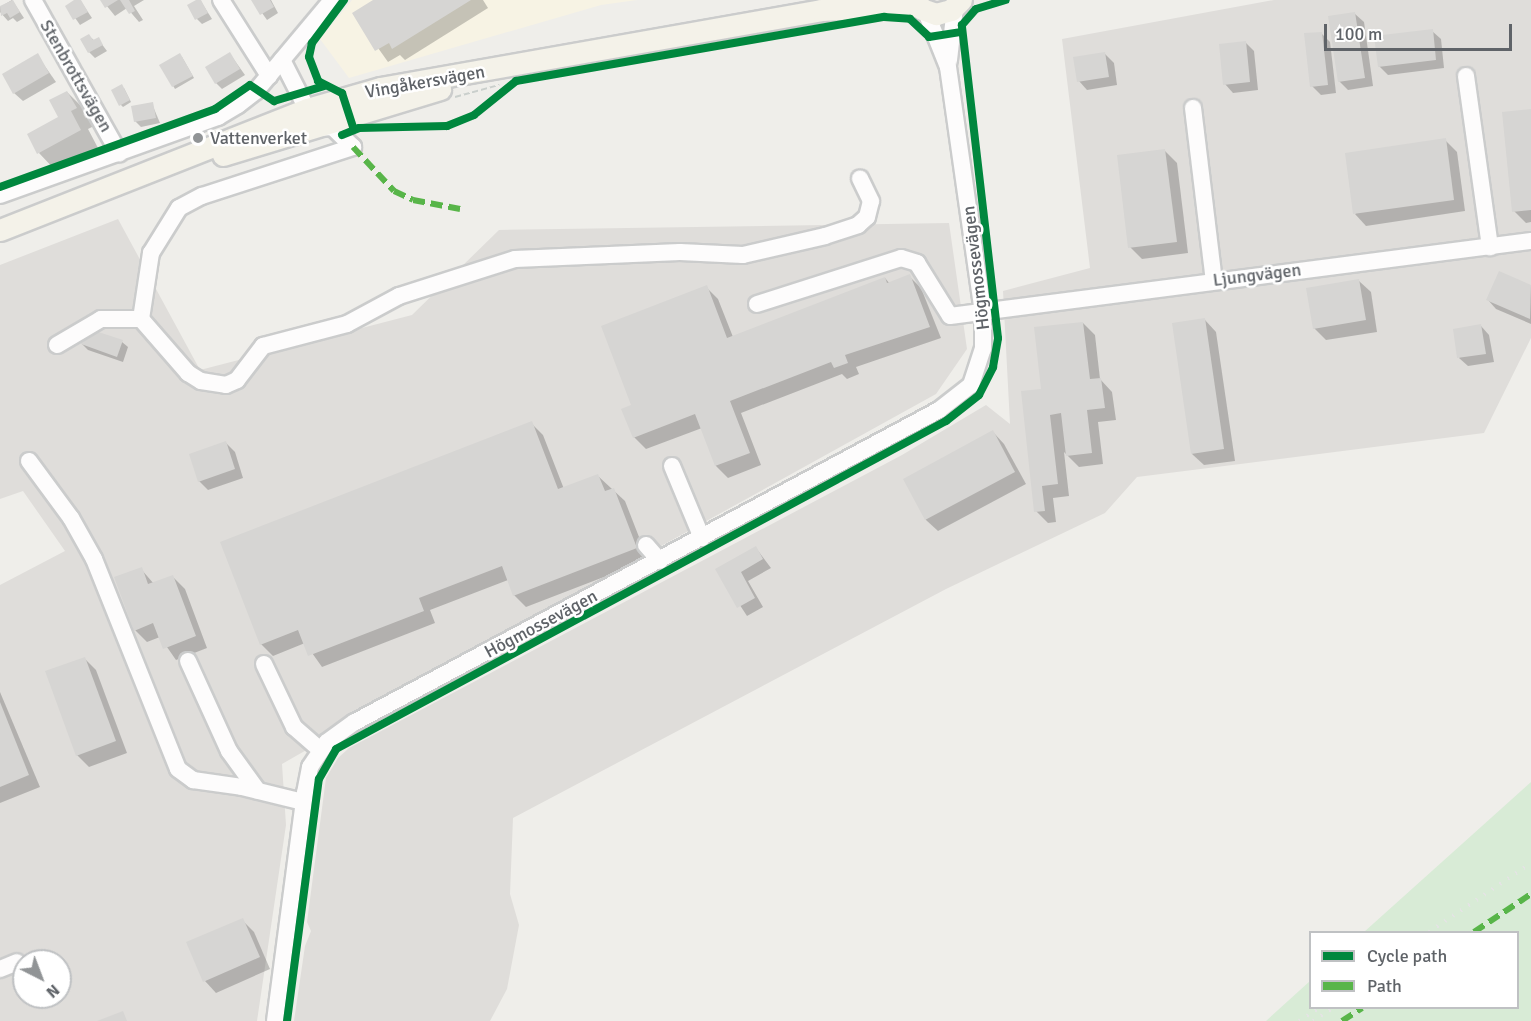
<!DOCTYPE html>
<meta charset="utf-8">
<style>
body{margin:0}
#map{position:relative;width:1531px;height:1021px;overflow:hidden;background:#efeeea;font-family:Signika,sans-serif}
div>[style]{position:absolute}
.commercial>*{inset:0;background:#f7f3e4}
.industrial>*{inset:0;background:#dfddda}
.green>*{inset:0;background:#d8ebd6}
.shadow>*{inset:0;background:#0003}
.building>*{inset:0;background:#d6d5d3}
.path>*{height:2px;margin-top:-1px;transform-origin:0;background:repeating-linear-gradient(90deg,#cacfcc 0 6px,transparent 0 9px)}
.roads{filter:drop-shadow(2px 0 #cbcccc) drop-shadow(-2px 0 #cbcccc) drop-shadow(0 2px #cbcccc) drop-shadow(0 -2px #cbcccc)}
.minor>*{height:16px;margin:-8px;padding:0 8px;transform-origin:8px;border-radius:8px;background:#fdfcfc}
.major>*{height:21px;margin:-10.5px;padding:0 10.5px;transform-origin:10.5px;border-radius:10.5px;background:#f4f2e9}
.rail>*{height:4px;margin-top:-2px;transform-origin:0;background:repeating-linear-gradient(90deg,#e4e4e4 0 1.5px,transparent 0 9.5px)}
.quiet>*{height:6px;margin-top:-3px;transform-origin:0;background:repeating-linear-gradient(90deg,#58b549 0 12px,transparent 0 18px)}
.cycleway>*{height:8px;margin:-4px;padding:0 4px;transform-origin:4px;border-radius:4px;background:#00873e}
.dots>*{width:16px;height:16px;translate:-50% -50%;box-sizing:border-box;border:3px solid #fff;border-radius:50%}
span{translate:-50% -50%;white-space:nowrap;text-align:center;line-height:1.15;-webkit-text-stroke:5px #fff;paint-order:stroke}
.street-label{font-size:18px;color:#5f6368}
.poi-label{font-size:18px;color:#5f6368}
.left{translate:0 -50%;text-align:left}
.legend{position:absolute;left:1309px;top:931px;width:210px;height:78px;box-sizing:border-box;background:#fff;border:2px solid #bfc1c3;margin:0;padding:8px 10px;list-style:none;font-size:18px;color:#5f6368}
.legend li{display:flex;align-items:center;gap:12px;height:30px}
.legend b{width:30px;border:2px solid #bfc1c3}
.north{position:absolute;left:12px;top:949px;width:60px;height:60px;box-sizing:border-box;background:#fff;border:2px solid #bfc1c3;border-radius:50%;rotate:138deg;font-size:16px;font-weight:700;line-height:24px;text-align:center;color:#5f6368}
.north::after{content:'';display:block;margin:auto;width:21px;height:27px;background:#919496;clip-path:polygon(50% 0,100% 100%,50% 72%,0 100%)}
.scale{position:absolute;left:1324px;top:24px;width:188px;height:27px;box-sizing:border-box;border:3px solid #5f6368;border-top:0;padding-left:8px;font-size:18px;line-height:21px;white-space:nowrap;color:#5f6368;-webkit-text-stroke:4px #fff;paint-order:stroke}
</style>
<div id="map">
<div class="commercial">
<div style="clip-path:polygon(352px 0,637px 0,601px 5px,349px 78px,320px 39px)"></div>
</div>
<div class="industrial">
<div style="clip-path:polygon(1274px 0,1531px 0,1531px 338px,1484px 433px,1137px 477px,1105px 513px,946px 589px,513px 818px,510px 894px,519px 925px,507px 989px,490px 1021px,294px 1021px,305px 946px,311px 931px,307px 922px,326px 778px,338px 758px,349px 748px,902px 455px,986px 405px,1010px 424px,1003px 291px,1090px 268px,1062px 39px)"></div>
<div style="clip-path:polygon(evenodd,118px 219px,200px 370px,412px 315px,499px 230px,949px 223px,967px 349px,936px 394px,663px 545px,282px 764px,286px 825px,257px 1021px,0 1021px,0 585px,65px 551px,23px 491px,0 499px,0 265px,118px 219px,24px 961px,60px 961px,60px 997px,24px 997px,24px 961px)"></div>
</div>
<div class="green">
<div style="clip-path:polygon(1531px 782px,1531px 1021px,1266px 1021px,1310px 981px,1310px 1008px,1518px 1008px,1518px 932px,1364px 932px)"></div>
</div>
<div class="shadow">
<div style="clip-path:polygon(12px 0,24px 18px,17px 22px,13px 18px,8px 21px,0 12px,0 7px)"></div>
<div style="clip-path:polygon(80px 0,92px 18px,80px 25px,67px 6px)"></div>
<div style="clip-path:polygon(102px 0,144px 0,134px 6px,143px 20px,139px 22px,127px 8px,115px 16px)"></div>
<div style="clip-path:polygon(200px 0,212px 19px,202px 24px,197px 19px)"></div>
<div style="clip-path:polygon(253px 0,271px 0,278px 13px,267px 20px)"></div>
<div style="clip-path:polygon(376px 0,483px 0,488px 8px,405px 60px,400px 55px,388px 62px,354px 14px)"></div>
<div style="clip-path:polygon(1355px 14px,1364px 22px,1373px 86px,1348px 90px,1339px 81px)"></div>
<div style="clip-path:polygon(1432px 31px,1441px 39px,1444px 68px,1388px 75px,1379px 66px)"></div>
<div style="clip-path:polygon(1321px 33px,1330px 42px,1336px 93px,1321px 95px,1312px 86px)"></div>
<div style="clip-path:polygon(89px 36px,95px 41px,98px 39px,107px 51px,95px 58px,89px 52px)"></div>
<div style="clip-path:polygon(1245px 42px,1254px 51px,1258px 90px,1233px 93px,1225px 84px)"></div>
<div style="clip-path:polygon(230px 54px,245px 75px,222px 89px,216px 83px)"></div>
<div style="clip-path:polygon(1105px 54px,1114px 63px,1117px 85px,1087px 90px,1079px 81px)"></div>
<div style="clip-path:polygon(37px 55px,56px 82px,23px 101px,14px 93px)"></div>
<div style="clip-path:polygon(182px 57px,194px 78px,175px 89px,161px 65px)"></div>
<div style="clip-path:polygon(124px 88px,131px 102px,123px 107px,121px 105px)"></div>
<div style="clip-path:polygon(67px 92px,85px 110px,94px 126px,88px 129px,98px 148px,56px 171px,39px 153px,60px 117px)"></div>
<div style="clip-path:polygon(152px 104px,160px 123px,141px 127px,135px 121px)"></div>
<div style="clip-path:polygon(1531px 110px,1531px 222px,1526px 223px,1514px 211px)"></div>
<div style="clip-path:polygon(1445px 140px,1457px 152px,1465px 211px,1366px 226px,1355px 214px)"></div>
<div style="clip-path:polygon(1165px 151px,1177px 163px,1188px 253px,1142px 259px,1130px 247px)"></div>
<div style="clip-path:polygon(1500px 273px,1531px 286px,1531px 324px,1496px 309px,1488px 300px)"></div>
<div style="clip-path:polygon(909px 276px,921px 288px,941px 338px,856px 367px,859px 374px,847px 379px,842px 374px,741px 413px,761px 465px,728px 478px,716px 466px,702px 428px,646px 449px,634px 437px,633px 406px,706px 287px,718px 299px,733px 337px,885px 278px,890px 284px)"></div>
<div style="clip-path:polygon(1359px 281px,1371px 292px,1377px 332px,1326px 340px,1314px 328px)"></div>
<div style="clip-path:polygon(1205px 320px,1216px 332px,1235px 461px,1204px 465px,1192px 454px)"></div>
<div style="clip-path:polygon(1083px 323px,1095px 335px,1100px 379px,1112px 392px,1116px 420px,1098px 422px,1103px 464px,1079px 467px,1064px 452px,1069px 496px,1053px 498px,1056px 522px,1048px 523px,1036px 511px,1043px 390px)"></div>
<div style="clip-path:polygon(1481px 326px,1489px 335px,1494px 362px,1468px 366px,1459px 358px)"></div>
<div style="clip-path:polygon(87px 329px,122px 342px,128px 347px,123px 362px,88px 350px,82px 344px)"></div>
<div style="clip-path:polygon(531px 423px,543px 435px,564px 489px,598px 476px,625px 501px,648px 560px,526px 607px,514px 595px,508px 580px,430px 610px,435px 623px,322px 667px,305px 643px,273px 656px,261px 644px)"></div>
<div style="clip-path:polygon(993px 432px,1004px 444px,1026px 484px,938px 531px,926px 520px,905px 480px)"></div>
<div style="clip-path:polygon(226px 443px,235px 452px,243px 478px,208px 490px,199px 481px)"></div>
<div style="clip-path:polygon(756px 548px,771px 568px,748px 581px,763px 607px,747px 616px,717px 570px)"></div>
<div style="clip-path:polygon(141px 569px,154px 584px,173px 577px,185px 589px,207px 648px,176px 660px,160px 637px,147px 642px,135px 630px)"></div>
<div style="clip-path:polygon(84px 658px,96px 670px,127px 753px,89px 767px,77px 755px)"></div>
<div style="clip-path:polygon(0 692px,40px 787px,0 803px)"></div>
<div style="clip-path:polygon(242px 920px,254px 932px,270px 969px,216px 993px,205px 981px)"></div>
</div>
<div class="building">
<div style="clip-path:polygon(13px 0,20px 12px,10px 18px,7px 13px,1px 16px,0 6px)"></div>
<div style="clip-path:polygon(74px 0,81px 0,88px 12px,73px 20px,65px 6px)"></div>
<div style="clip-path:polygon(100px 0,118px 0,105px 8px)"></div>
<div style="clip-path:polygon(120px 0,129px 0,135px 11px,129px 14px)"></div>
<div style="clip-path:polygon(196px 0,201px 0,208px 13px,195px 20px,187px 5px)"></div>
<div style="clip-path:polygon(251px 0,270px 0,274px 7px,260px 15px)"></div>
<div style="clip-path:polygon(373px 0,471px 0,392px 49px,389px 43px,375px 51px,352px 13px)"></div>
<div style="clip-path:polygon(1355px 12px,1365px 78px,1338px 82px,1328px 16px)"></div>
<div style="clip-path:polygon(1433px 29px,1436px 60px,1378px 67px,1374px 36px)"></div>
<div style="clip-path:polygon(1322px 32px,1328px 85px,1310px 87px,1304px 33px)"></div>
<div style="clip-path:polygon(89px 34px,93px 40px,99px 37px,103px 45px,88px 53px,80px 39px)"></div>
<div style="clip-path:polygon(1246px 41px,1250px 82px,1223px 85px,1219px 44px)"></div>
<div style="clip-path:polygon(230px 52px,240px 69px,215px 84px,205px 67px)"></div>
<div style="clip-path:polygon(1105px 52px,1109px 77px,1077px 82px,1073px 57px)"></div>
<div style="clip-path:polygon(38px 53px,49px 73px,13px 94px,2px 74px)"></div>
<div style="clip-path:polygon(180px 53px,193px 76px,172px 87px,159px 65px)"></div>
<div style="clip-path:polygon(122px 84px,130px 100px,119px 106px,111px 90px)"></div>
<div style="clip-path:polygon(67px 91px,77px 108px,71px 111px,81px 130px,37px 154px,27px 134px,58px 117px,49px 100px)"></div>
<div style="clip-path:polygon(153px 102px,156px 118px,134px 122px,131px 106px)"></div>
<div style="clip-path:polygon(1531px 109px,1531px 210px,1512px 212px,1502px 112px)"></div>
<div style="clip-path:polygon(1446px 138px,1454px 200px,1353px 214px,1345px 153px)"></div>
<div style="clip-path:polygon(1165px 149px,1177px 242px,1128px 248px,1117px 155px)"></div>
<div style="clip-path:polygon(1499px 271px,1531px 285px,1530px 319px,1486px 300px)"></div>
<div style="clip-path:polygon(910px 274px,930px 327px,845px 355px,848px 363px,834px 368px,831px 362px,730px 401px,750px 453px,715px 466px,695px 414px,633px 438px,621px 409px,631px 405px,601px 326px,707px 285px,727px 338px,885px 277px,887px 283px)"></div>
<div style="clip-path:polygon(1359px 279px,1366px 320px,1313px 329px,1306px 288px)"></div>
<div style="clip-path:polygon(1205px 318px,1224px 449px,1191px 454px,1172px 323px)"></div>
<div style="clip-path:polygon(1083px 322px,1090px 379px,1101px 378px,1105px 408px,1087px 410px,1092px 453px,1066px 456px,1061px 413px,1050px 415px,1058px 484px,1042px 486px,1045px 511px,1034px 512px,1021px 391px,1041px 389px,1034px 327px)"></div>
<div style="clip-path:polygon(1481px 324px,1486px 354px,1457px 358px,1453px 329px)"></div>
<div style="clip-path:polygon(86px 328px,123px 340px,117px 357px,81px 344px)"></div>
<div style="clip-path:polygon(532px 421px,558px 489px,598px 474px,605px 491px,614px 488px,637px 548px,513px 596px,502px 566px,419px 598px,424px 611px,308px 656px,298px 630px,260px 645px,220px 542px)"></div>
<div style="clip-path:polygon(993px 430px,1015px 472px,925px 520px,903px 479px)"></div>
<div style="clip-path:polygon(226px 441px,235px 469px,198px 482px,189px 454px)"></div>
<div style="clip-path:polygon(756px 546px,763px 559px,741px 572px,755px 598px,737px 608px,715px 569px)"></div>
<div style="clip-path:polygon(142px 567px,148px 584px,173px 575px,196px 636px,163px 649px,153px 623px,134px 631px,114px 577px)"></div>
<div style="clip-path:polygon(85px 657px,116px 741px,76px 756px,45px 671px)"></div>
<div style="clip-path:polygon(0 702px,29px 775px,0 787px)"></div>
<div style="clip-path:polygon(243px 918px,260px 957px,203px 982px,186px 942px)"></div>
<div style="clip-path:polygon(123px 1011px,127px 1021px,97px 1021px)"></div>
</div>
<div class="path">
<div style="left:455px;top:97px;width:46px;rotate:-15.3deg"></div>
</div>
<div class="roads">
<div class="minor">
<div style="left:33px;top:0;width:176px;rotate:60.7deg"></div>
<div style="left:221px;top:0;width:90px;rotate:57.7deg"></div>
<div style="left:282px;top:60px;width:55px;rotate:63deg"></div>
<div style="left:949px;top:60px;width:53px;rotate:-83.5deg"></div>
<div style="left:1466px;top:76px;width:173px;rotate:82deg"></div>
<div style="left:1193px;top:108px;width:174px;rotate:83.1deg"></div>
<div style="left:0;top:195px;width:232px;rotate:-19.7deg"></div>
<div style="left:218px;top:117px;width:23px;rotate:-31deg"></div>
<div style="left:238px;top:105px;width:23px;rotate:-38deg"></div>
<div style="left:256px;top:91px;width:119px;rotate:-50.1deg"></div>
<div style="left:757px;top:304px;width:151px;rotate:-17.7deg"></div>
<div style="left:901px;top:258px;width:17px;rotate:17deg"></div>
<div style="left:917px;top:263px;width:62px;rotate:58.1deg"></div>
<div style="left:950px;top:316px;width:586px;rotate:-7.36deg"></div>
<div style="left:141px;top:319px;width:67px;rotate:-81.4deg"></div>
<div style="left:151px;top:253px;width:53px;rotate:-58.1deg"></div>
<div style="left:179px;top:208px;width:26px;rotate:-28deg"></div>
<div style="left:202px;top:196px;width:159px;rotate:-18deg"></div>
<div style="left:353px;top:147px;width:29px;rotate:-136deg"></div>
<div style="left:332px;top:127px;width:15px;rotate:176deg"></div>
<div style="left:57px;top:345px;width:51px;rotate:-30.6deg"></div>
<div style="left:101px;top:319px;width:40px"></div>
<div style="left:141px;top:319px;width:72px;rotate:49deg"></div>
<div style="left:188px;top:373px;width:15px;rotate:32deg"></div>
<div style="left:201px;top:381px;width:25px;rotate:9deg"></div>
<div style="left:226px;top:385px;width:12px;rotate:-24deg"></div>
<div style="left:237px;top:380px;width:43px;rotate:-52.6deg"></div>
<div style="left:263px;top:346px;width:87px;rotate:-14.7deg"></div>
<div style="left:347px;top:324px;width:59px;rotate:-28.3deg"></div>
<div style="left:399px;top:296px;width:122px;rotate:-17.7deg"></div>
<div style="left:515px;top:259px;width:165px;rotate:-2.4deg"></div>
<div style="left:680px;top:252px;width:63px;rotate:2.7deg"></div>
<div style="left:743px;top:255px;width:84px;rotate:-13deg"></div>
<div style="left:825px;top:236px;width:35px;rotate:-18deg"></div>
<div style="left:858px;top:225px;width:12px;rotate:-42deg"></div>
<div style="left:867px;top:217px;width:16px;rotate:-76deg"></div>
<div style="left:871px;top:201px;width:25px;rotate:-116deg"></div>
<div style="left:29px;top:461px;width:71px;rotate:53.6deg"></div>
<div style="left:71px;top:518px;width:47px;rotate:60.7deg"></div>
<div style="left:94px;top:559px;width:226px;rotate:68.2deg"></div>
<div style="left:178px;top:769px;width:19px;rotate:36deg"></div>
<div style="left:193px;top:780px;width:49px;rotate:8.1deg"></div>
<div style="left:242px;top:787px;width:63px;rotate:13.8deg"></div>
<div style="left:672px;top:466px;width:78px;rotate:67.4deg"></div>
<div style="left:646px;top:545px;width:21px;rotate:49deg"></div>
<div style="left:188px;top:661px;width:99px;rotate:65.5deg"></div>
<div style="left:229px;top:751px;width:49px;rotate:54.1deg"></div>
<div style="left:264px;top:664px;width:70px;rotate:64.5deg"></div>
<div style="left:294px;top:727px;width:35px;rotate:41deg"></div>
<div style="left:0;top:969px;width:18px;rotate:-22deg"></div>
<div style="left:275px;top:1021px;width:230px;rotate:-82.5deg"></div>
<div style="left:305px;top:793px;width:26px;rotate:-79deg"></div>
<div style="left:310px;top:767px;width:30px;rotate:-56deg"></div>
<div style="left:327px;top:742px;width:34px;rotate:-36deg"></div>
<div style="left:355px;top:722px;width:662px;rotate:-28.11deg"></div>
<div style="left:939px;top:410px;width:41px;rotate:-38deg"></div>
<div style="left:971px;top:385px;width:38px;rotate:-72deg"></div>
<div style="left:983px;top:349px;width:36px;rotate:-90deg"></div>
<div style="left:983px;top:313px;width:248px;rotate:-98.1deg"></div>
<div style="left:948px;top:67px;width:59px;rotate:-111.8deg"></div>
</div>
<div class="major">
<div style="left:914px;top:0;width:12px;rotate:48deg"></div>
<div style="left:922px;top:9px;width:15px;rotate:20deg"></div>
<div style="left:936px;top:14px;width:16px;rotate:-15deg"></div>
<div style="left:951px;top:10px;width:14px;rotate:-45deg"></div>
<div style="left:223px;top:155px;width:227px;rotate:-16.9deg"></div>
<div style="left:0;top:230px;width:330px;rotate:-21.5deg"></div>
<div style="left:307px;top:109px;width:76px;rotate:-16deg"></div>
<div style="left:380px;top:88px;width:448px;rotate:-10deg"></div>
<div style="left:821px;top:10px;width:97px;rotate:-2.4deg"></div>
</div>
</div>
<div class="rail">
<div style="left:1429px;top:932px;width:123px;rotate:-34.1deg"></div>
<div style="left:1299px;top:1021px;width:24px;rotate:-33deg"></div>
<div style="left:1313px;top:1021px;width:24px;rotate:-33deg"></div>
</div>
<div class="quiet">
<div style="left:353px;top:147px;width:60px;rotate:47deg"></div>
<div style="left:394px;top:191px;width:21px;rotate:25deg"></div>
<div style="left:413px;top:200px;width:48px;rotate:10.8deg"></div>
<div style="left:1474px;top:932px;width:69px;rotate:-33.7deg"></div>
<div style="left:1342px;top:1021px;width:24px;rotate:-33deg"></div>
</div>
<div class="cycleway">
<div style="left:344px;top:0;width:54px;rotate:126.7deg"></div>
<div style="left:312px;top:43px;width:14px;rotate:102deg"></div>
<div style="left:309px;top:57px;width:26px;rotate:69deg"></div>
<div style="left:318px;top:81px;width:27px;rotate:27deg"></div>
<div style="left:342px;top:93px;width:38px;rotate:72deg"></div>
<div style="left:342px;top:135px;width:18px;rotate:-22deg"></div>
<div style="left:359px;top:128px;width:88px;rotate:-1.3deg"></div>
<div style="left:447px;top:126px;width:29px;rotate:-22deg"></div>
<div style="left:474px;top:115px;width:54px;rotate:-39deg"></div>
<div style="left:516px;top:81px;width:374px;rotate:-9.9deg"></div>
<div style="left:884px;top:17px;width:26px;rotate:4deg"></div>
<div style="left:910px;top:19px;width:26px;rotate:43deg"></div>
<div style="left:929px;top:37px;width:33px;rotate:-9deg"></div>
<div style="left:0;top:187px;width:229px;rotate:-19.9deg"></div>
<div style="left:215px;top:109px;width:42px;rotate:-34.4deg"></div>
<div style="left:250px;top:85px;width:29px;rotate:34deg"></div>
<div style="left:274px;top:101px;width:52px;rotate:-16.7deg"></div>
<div style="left:287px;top:1021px;width:244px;rotate:-82.5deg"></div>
<div style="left:319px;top:779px;width:34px;rotate:-60deg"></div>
<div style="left:336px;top:749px;width:693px;rotate:-28.27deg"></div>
<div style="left:946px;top:421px;width:42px;rotate:-38.2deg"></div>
<div style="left:979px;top:395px;width:31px;rotate:-63deg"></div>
<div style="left:993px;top:367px;width:29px;rotate:-80deg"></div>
<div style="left:998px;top:338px;width:315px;rotate:-96.6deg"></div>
<div style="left:962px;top:25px;width:21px;rotate:-49deg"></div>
<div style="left:976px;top:9px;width:31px;rotate:-17deg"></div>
</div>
<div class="dots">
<div style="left:198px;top:138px;background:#919496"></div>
</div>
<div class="street-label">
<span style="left:76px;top:76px;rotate:60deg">Stenbrottsvägen</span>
<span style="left:425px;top:82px;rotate:-10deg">Vingåkersvägen</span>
<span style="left:976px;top:268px;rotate:-97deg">Högmossevägen</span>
<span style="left:1257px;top:275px;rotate:-7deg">Ljungvägen</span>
<span style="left:541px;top:624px;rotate:-28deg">Högmossevägen</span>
</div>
<div class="poi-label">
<span class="left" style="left:210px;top:138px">Vattenverket</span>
</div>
<ul class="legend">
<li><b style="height:8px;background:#00873e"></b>Cycle path</li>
<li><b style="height:8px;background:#58b549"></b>Path</li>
</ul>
<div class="north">N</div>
<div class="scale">100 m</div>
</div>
